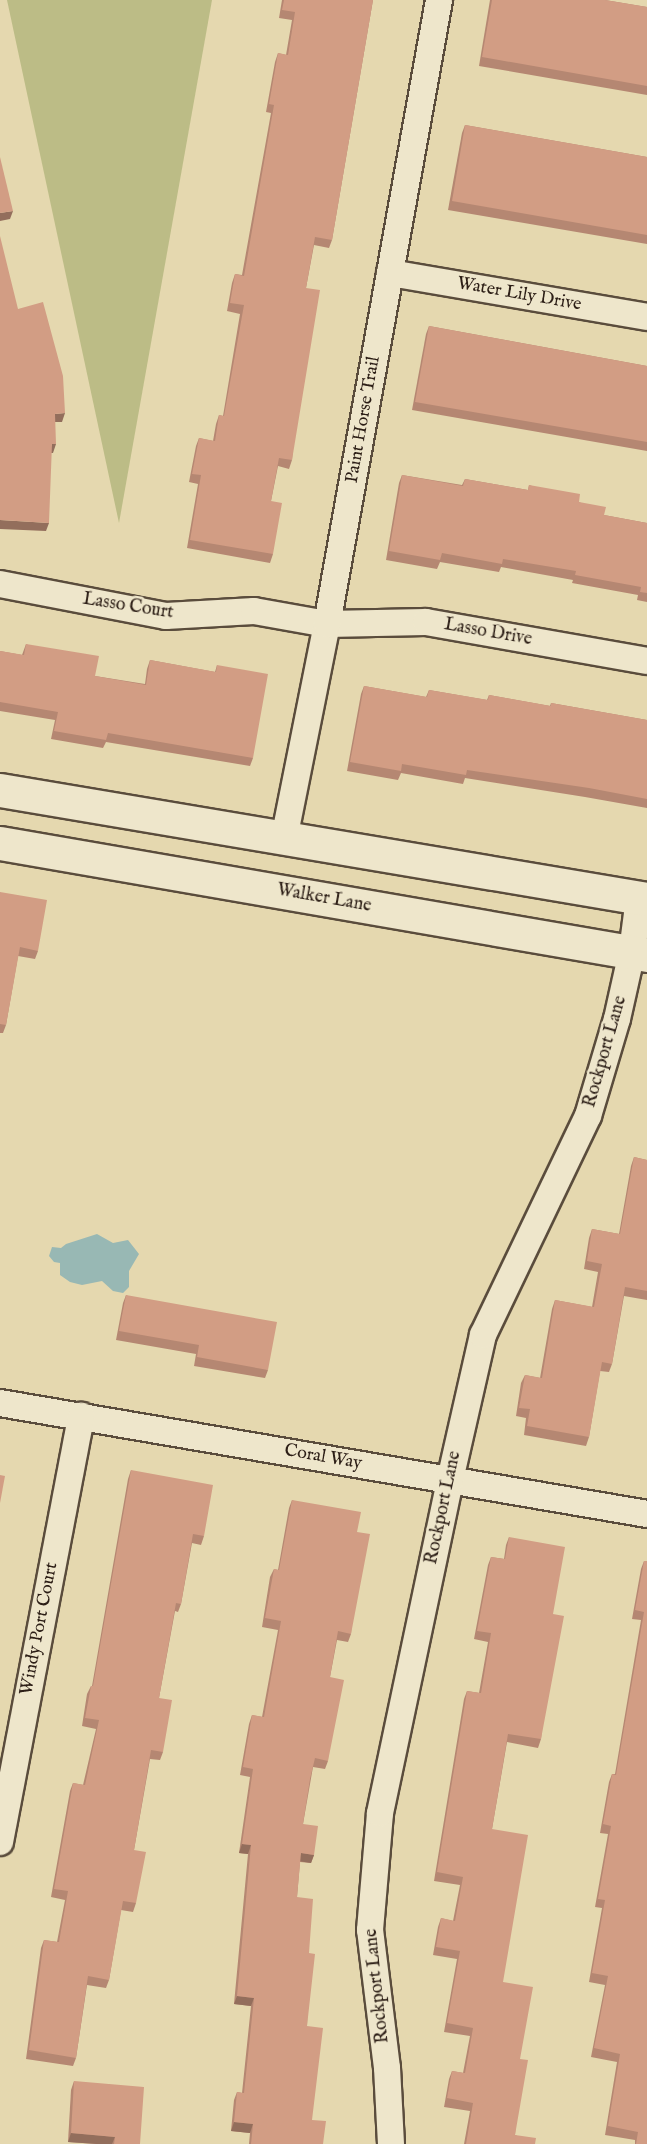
<!DOCTYPE html>
<style>
body{margin:0}
#map{position:relative;width:647px;height:2144px;overflow:hidden;background:#e5d8af;font-family:"IM FELL English",serif}
div>[style]{position:absolute}
.green>*{inset:0;background:#bcbc86}
.water>*{inset:0;background:#98b8b4}
.roads{filter:drop-shadow(2px 0 #5a4c3c) drop-shadow(-2px 0 #5a4c3c) drop-shadow(0 2px #5a4c3c) drop-shadow(0 -2px #5a4c3c)}
.street>*{height:26px;margin:-13px;padding:0 13px;transform-origin:13px;border-radius:13px;background:#eee6cb}
.secondary>*{height:33px;margin:-16.5px;padding:0 16.5px;transform-origin:16.5px;border-radius:16.5px;background:#eee6cb}
.wall>*{inset:0;background:#b58772}
.shaded-wall>*{inset:0;background:#936e5c}
.building>*{inset:0;background:#d29d84}
span{translate:-50% -50%;white-space:nowrap;text-align:center;line-height:1.15;-webkit-text-stroke:5px #eee6cb;paint-order:stroke}
.street-label{font-size:18px;color:#2c1e16}
</style>
<div id="map">
<div class="green">
<div style="clip-path:polygon(7px 0,212px 0,119px 523px)"></div>
</div>
<div class="water">
<div style="clip-path:polygon(97px 1234px,113px 1243px,128px 1240px,139px 1254px,129px 1271px,129px 1287px,123px 1293px,113px 1291px,102px 1281px,82px 1285px,70px 1282px,60px 1275px,60px 1263px,54px 1262px,49px 1256px,52px 1247px,61px 1248px,66px 1244px)"></div>
</div>
<div class="roads">
<div class="street">
<div style="left:390px;top:273px;width:261px;rotate:9.7deg"></div>
<div style="left:0;top:584px;width:169px;rotate:10.9deg"></div>
<div style="left:166px;top:616px;width:88px;rotate:-3.3deg"></div>
<div style="left:254px;top:611px;width:74px;rotate:10.1deg"></div>
<div style="left:327px;top:624px;width:99px;rotate:-1.2deg"></div>
<div style="left:426px;top:622px;width:224px;rotate:10deg"></div>
<div style="left:284px;top:839px;width:219px;rotate:-78.7deg"></div>
<div style="left:327px;top:624px;width:634px;rotate:-79.82deg"></div>
<div style="left:0;top:1403px;width:656px;rotate:9.73deg"></div>
<div style="left:0;top:1842px;width:434px;rotate:-79.2deg"></div>
<div style="left:391px;top:2144px;width:76px;rotate:-93deg"></div>
<div style="left:387px;top:2068px;width:139px;rotate:-97deg"></div>
<div style="left:370px;top:1930px;width:117px;rotate:-85.1deg"></div>
<div style="left:380px;top:1813px;width:340px;rotate:-78.1deg"></div>
<div style="left:450px;top:1480px;width:149px;rotate:-77.2deg"></div>
<div style="left:483px;top:1335px;width:243px;rotate:-64.4deg"></div>
<div style="left:588px;top:1116px;width:101px;rotate:-73.4deg"></div>
<div style="left:617px;top:1019px;width:69px;rotate:-77.4deg"></div>
<div style="left:632px;top:952px;width:54px;rotate:-82.6deg"></div>
</div>
<div class="secondary">
<div style="left:0;top:790px;width:656px;rotate:9.56deg"></div>
<div style="left:0;top:843px;width:657px;rotate:9.82deg"></div>
</div>
</div>
<div class="wall">
<div style="clip-path:polygon(282px 0,373px 0,332px 240px,329px 248px,314px 245px,306px 288px,292px 460px,289px 469px,278px 466px,271px 501px,273px 554px,270px 563px,187px 548px,198px 484px,189px 482px,196px 446px,199px 438px,213px 441px,216px 424px,219px 415px,223px 416px,240px 314px,227px 311px,232px 283px,235px 274px,242px 275px,271px 113px,266px 112px,275px 62px,278px 53px,286px 55px,292px 20px,279px 18px)"></div>
<div style="clip-path:polygon(490px 0,605px 0,647px 7px,647px 95px,479px 66px)"></div>
<div style="clip-path:polygon(465px 125px,647px 157px,647px 244px,448px 210px,462px 133px)"></div>
<div style="clip-path:polygon(429px 326px,647px 366px,647px 451px,412px 410px,426px 334px)"></div>
<div style="clip-path:polygon(402px 475px,462px 485px,465px 479px,528px 490px,529px 485px,579px 502px,604px 515px,647px 523px,647px 602px,637px 600px,638px 595px,572px 583px,573px 580px,501px 567px,499px 572px,440px 562px,437px 569px,386px 560px,399px 483px)"></div>
<div style="clip-path:polygon(26px 644px,95px 676px,145px 684px,147px 669px,150px 660px,215px 672px,217px 665px,253px 758px,250px 766px,106px 742px,103px 748px,51px 739px,55px 720px,0 711px,0 651px,22px 655px)"></div>
<div style="clip-path:polygon(364px 686px,426px 697px,429px 690px,487px 700px,489px 695px,550px 706px,551px 703px,647px 720px,647px 808px,585px 797px,465px 778px,463px 784px,401px 773px,398px 780px,347px 771px,361px 694px)"></div>
<div style="clip-path:polygon(0 892px,38px 951px,35px 959px,18px 956px,6px 1025px,3px 1033px,0 1033px)"></div>
<div style="clip-path:polygon(634px 1157px,647px 1160px,647px 1300px,624px 1296px,612px 1364px,609px 1372px,600px 1371px,589px 1437px,586px 1446px,524px 1435px,526px 1418px,516px 1416px,521px 1383px,525px 1375px,540px 1378px,552px 1309px,555px 1300px,592px 1307px,598px 1272px,584px 1269px,589px 1238px,592px 1229px,619px 1234px,631px 1166px)"></div>
<div style="clip-path:polygon(126px 1295px,268px 1370px,265px 1378px,194px 1366px,196px 1354px,116px 1340px,123px 1303px)"></div>
<div style="clip-path:polygon(131px 1470px,204px 1536px,201px 1545px,192px 1543px,181px 1604px,178px 1612px,175px 1611px,159px 1698px,163px 1752px,160px 1760px,150px 1759px,134px 1850px,136px 1903px,133px 1912px,121px 1910px,109px 1980px,106px 1988px,87px 1985px,76px 2058px,73px 2066px,26px 2059px,41px 1948px,44px 1940px,57px 1942px,65px 1900px,51px 1897px,70px 1791px,73px 1783px,83px 1785px,96px 1729px,82px 1726px,87px 1694px,91px 1686px,92px 1686px,128px 1479px)"></div>
<div style="clip-path:polygon(292px 1500px,357px 1532px,351px 1634px,348px 1642px,337px 1640px,330px 1677px,328px 1761px,325px 1769px,313px 1767px,303px 1824px,314px 1855px,311px 1863px,300px 1862px,297px 1897px,309px 1953px,307px 2026px,312px 2120px,323px 2144px,249px 2144px,250px 2133px,231px 2131px,234px 2100px,237px 2092px,242px 2093px,251px 2006px,234px 2004px,248px 1854px,239px 1853px,250px 1777px,240px 1775px,249px 1724px,252px 1715px,262px 1717px,278px 1630px,262px 1627px,270px 1577px,274px 1569px,278px 1570px,289px 1508px)"></div>
<div style="clip-path:polygon(509px 1537px,553px 1614px,541px 1739px,538px 1748px,507px 1742px,492px 1829px,503px 1982px,520px 2059px,515px 2135px,535px 2144px,464px 2144px,470px 2111px,444px 2107px,449px 2079px,452px 2071px,463px 2073px,470px 2036px,444px 2032px,457px 1959px,433px 1955px,438px 1927px,441px 1918px,453px 1921px,460px 1885px,434px 1881px,464px 1699px,467px 1691px,479px 1693px,488px 1642px,474px 1639px,488px 1565px,491px 1557px,504px 1559px,506px 1545px)"></div>
<div style="clip-path:polygon(644px 1561px,647px 2144px,635px 2144px,635px 2140px,605px 2135px,617px 2062px,591px 2057px,605px 1985px,589px 1982px,602px 1908px,595px 1907px,608px 1834px,600px 1833px,609px 1782px,612px 1774px,615px 1774px,641px 1620px,632px 1619px,641px 1569px)"></div>
<div style="clip-path:polygon(74px 2081px,140px 2144px,97px 2144px,68px 2142px,71px 2090px)"></div>
</div>
<div class="shaded-wall">
<div style="clip-path:polygon(13px 211px,10px 219px,0 221px,0 213px)"></div>
<div style="clip-path:polygon(65px 413px,62px 422px,52px 422px,55px 414px)"></div>
<div style="clip-path:polygon(52px 444px,56px 444px,53px 453px,49px 453px)"></div>
<div style="clip-path:polygon(0 520px,49px 523px,46px 531px,0 529px)"></div>
<div style="clip-path:polygon(242px 1844px,251px 1845px,248px 1854px,239px 1853px)"></div>
<div style="clip-path:polygon(301px 1853px,314px 1855px,311px 1863px,298px 1861px)"></div>
<div style="clip-path:polygon(237px 1996px,254px 1998px,251px 2006px,234px 2004px)"></div>
<div style="clip-path:polygon(234px 2122px,253px 2124px,250px 2133px,231px 2131px)"></div>
<div style="clip-path:polygon(71px 2133px,115px 2137px,112px 2144px,97px 2144px,68px 2142px)"></div>
</div>
<div class="building">
<div style="clip-path:polygon(284px 0,373px 0,332px 240px,315px 237px,306px 288px,320px 290px,292px 460px,279px 458px,271px 501px,282px 503px,273px 554px,190px 540px,201px 475px,192px 474px,199px 438px,215px 441px,219px 415px,224px 416px,244px 305px,230px 303px,235px 274px,244px 276px,274px 105px,269px 104px,278px 53px,288px 55px,295px 12px,282px 10px)"></div>
<div style="clip-path:polygon(492px 0,605px 0,647px 7px,647px 86px,482px 57px)"></div>
<div style="clip-path:polygon(465px 125px,647px 157px,647px 235px,452px 201px)"></div>
<div style="clip-path:polygon(0 157px,13px 211px,0 213px)"></div>
<div style="clip-path:polygon(0 236px,18px 309px,43px 302px,63px 376px,65px 413px,55px 414px,56px 444px,52px 444px,49px 523px,0 520px)"></div>
<div style="clip-path:polygon(429px 326px,647px 366px,647px 442px,415px 402px)"></div>
<div style="clip-path:polygon(402px 475px,463px 486px,465px 479px,528px 490px,529px 485px,580px 494px,579px 502px,606px 507px,604px 515px,647px 523px,647px 593px,640px 592px,641px 587px,575px 575px,576px 571px,503px 559px,502px 564px,442px 553px,440px 560px,389px 551px)"></div>
<div style="clip-path:polygon(26px 644px,99px 656px,95px 676px,146px 685px,150px 660px,216px 672px,217px 665px,268px 674px,253px 758px,108px 733px,106px 740px,54px 731px,58px 712px,0 702px,0 651px,24px 655px)"></div>
<div style="clip-path:polygon(364px 686px,427px 697px,429px 690px,488px 700px,489px 695px,551px 706px,551px 703px,647px 720px,647px 799px,589px 788px,467px 770px,466px 775px,402px 764px,401px 771px,350px 762px)"></div>
<div style="clip-path:polygon(0 892px,47px 900px,38px 951px,20px 947px,6px 1025px,0 1024px)"></div>
<div style="clip-path:polygon(634px 1157px,647px 1160px,647px 1291px,625px 1287px,612px 1364px,602px 1362px,589px 1437px,527px 1426px,530px 1409px,519px 1408px,525px 1375px,542px 1378px,555px 1300px,594px 1307px,602px 1264px,587px 1261px,592px 1229px,620px 1234px)"></div>
<div style="clip-path:polygon(126px 1295px,277px 1322px,268px 1370px,197px 1357px,199px 1345px,119px 1331px)"></div>
<div style="clip-path:polygon(131px 1470px,213px 1485px,204px 1536px,193px 1534px,181px 1604px,176px 1603px,159px 1698px,172px 1700px,163px 1752px,151px 1750px,134px 1850px,146px 1852px,136px 1903px,123px 1901px,109px 1980px,88px 1976px,76px 2058px,29px 2050px,44px 1940px,59px 1942px,68px 1891px,54px 1889px,73px 1783px,85px 1785px,99px 1720px,85px 1718px,91px 1686px,93px 1686px)"></div>
<div style="clip-path:polygon(0 1475px,5px 1476px,0 1503px)"></div>
<div style="clip-path:polygon(292px 1500px,361px 1512px,357px 1532px,370px 1534px,351px 1634px,338px 1631px,330px 1677px,344px 1680px,328px 1761px,315px 1758px,310px 1779px,303px 1824px,318px 1826px,314px 1855px,301px 1853px,297px 1897px,313px 1899px,309px 1953px,315px 1954px,307px 2026px,323px 2028px,312px 2120px,326px 2121px,323px 2144px,251px 2144px,253px 2124px,234px 2122px,237px 2092px,244px 2093px,254px 1998px,237px 1996px,251px 1845px,242px 1844px,253px 1769px,243px 1767px,252px 1715px,264px 1717px,281px 1621px,265px 1618px,274px 1569px,279px 1570px)"></div>
<div style="clip-path:polygon(509px 1537px,565px 1547px,553px 1614px,564px 1616px,541px 1739px,508px 1734px,492px 1829px,528px 1835px,503px 1982px,533px 1987px,520px 2059px,528px 2060px,515px 2135px,536px 2138px,535px 2144px,466px 2144px,473px 2103px,447px 2098px,452px 2071px,465px 2073px,473px 2028px,447px 2023px,460px 1951px,436px 1947px,441px 1918px,455px 1921px,463px 1877px,437px 1872px,467px 1691px,481px 1693px,491px 1633px,477px 1631px,491px 1557px,505px 1559px)"></div>
<div style="clip-path:polygon(644px 1561px,647px 1561px,647px 2144px,636px 2144px,638px 2132px,608px 2126px,620px 2054px,594px 2048px,608px 1976px,592px 1973px,605px 1900px,598px 1899px,611px 1826px,603px 1824px,612px 1774px,616px 1775px,644px 1612px,635px 1610px)"></div>
<div style="clip-path:polygon(74px 2081px,144px 2087px,140px 2144px,114px 2144px,115px 2137px,71px 2133px)"></div>
</div>
<div class="street-label">
<span style="left:519px;top:295px;rotate:10deg">Water Lily Drive</span>
<span style="left:364px;top:420px;rotate:-80deg">Paint Horse Trail</span>
<span style="left:128px;top:607px;rotate:9deg">Lasso Court</span>
<span style="left:488px;top:633px;rotate:10deg">Lasso Drive</span>
<span style="left:324px;top:899px;rotate:10deg">Walker Lane</span>
<span style="left:606px;top:1052px;rotate:-74deg">Rockport Lane</span>
<span style="left:323px;top:1458px;rotate:10deg">Coral Way</span>
<span style="left:444px;top:1508px;rotate:-78deg">Rockport Lane</span>
<span style="left:40px;top:1629px;rotate:-79deg">Windy Port Court</span>
<span style="left:378px;top:1986px;rotate:-96deg">Rockport Lane</span>
</div>
</div>
